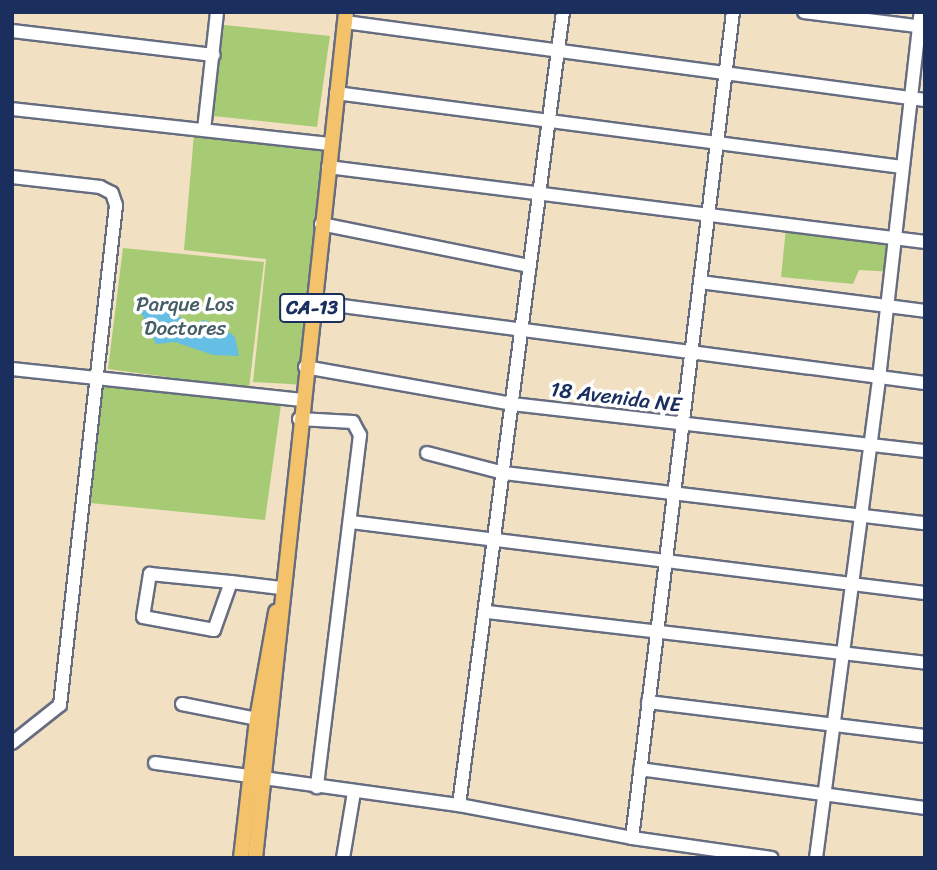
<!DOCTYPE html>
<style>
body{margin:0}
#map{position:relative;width:937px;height:870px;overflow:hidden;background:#f2e0c2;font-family:Sriracha,sans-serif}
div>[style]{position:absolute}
.green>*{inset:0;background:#a7cb74}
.water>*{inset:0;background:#65bee3}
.roads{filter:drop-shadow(2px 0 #666d81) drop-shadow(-2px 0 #666d81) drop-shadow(0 2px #666d81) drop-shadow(0 -2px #666d81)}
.minor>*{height:12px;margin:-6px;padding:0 6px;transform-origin:6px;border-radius:6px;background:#fff}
.major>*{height:14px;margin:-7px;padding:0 7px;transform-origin:7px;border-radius:7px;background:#f4c26a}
span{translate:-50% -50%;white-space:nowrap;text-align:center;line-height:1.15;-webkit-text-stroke:7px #fff;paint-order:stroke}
.shield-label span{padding:2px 5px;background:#fff;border:2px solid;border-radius:5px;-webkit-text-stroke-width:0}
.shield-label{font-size:19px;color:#1b2f5e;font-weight:700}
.park-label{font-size:21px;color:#455e65}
.street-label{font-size:21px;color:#1b2f5e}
.frame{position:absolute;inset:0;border:14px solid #1b2f5e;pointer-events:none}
</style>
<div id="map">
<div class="green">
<div style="clip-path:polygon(224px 25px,330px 36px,317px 127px,213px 116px)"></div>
<div style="clip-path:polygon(194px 134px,333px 148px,307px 385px,253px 382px,266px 259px,184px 250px)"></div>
<div style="clip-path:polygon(787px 218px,898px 231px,894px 272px,859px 270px,853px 284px,781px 277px)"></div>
<div style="clip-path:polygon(123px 248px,264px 262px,249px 388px,108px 369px)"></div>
<div style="clip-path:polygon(104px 382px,281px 405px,265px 520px,90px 503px)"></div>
</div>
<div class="water">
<div style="clip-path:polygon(145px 299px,167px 305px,185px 322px,194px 325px,203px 320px,220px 325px,235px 337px,239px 356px,213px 355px,175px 342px,156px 344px,141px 312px)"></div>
</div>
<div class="roads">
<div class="minor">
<div style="left:804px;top:12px;width:122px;rotate:7.1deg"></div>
<div style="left:345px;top:22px;width:585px;rotate:7.66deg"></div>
<div style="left:12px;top:31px;width:203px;rotate:6.8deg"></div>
<div style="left:336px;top:93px;width:571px;rotate:7.45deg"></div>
<div style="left:12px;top:109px;width:320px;rotate:6.3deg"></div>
<div style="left:204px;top:130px;width:119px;rotate:-83.7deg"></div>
<div style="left:328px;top:167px;width:602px;rotate:7.16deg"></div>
<div style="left:12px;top:177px;width:89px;rotate:6.5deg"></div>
<div style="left:100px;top:187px;width:13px;rotate:27deg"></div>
<div style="left:112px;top:193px;width:13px;rotate:72deg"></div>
<div style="left:116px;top:205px;width:503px;rotate:96.39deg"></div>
<div style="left:60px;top:705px;width:61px;rotate:141.6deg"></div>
<div style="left:321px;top:224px;width:213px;rotate:11.4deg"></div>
<div style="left:700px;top:282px;width:227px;rotate:7.3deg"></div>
<div style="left:312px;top:302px;width:618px;rotate:7.53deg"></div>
<div style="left:305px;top:367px;width:210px;rotate:10.1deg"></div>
<div style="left:512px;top:404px;width:416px;rotate:6.5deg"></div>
<div style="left:12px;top:369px;width:292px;rotate:6.1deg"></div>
<div style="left:299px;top:419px;width:54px;rotate:3.2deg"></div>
<div style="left:353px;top:422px;width:15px;rotate:62deg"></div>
<div style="left:360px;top:435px;width:355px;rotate:97deg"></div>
<div style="left:427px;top:453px;width:80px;rotate:14.6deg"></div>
<div style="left:504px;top:473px;width:424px;rotate:6.8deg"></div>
<div style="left:351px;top:522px;width:578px;rotate:7.05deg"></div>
<div style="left:231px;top:582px;width:51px;rotate:109.5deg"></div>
<div style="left:214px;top:630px;width:72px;rotate:-169.6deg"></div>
<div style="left:143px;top:617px;width:44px;rotate:-80.8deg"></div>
<div style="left:150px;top:574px;width:81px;rotate:5.6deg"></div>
<div style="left:231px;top:582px;width:50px;rotate:6.8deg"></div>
<div style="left:487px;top:612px;width:441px;rotate:6.6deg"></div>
<div style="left:648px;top:702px;width:279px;rotate:7deg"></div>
<div style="left:182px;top:704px;width:76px;rotate:11.3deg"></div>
<div style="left:155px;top:763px;width:307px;rotate:7.9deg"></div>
<div style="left:459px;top:805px;width:176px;rotate:10.8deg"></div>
<div style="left:632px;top:838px;width:141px;rotate:8.1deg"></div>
<div style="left:640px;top:769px;width:288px;rotate:7.8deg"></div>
<div style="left:459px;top:805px;width:800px;rotate:-82.53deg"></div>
<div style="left:632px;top:838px;width:832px;rotate:-83.03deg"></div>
<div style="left:343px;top:858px;width:67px;rotate:-80.5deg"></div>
<div style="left:816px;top:858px;width:484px;rotate:-82.5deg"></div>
<div style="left:879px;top:378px;width:368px;rotate:-83.5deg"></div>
</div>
<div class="major">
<div style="left:241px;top:858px;width:140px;rotate:-83.4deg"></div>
<div style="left:257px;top:719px;width:109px;rotate:-79.9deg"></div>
<div style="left:255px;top:858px;width:851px;rotate:-83.86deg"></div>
</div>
</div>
<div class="shield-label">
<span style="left:312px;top:308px">CA-13</span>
</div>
<div class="park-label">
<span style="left:185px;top:316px">Parque Los<br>Doctores</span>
</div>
<div class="street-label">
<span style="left:616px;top:397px;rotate:7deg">18 Avenida NE</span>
</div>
<div class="frame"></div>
</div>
